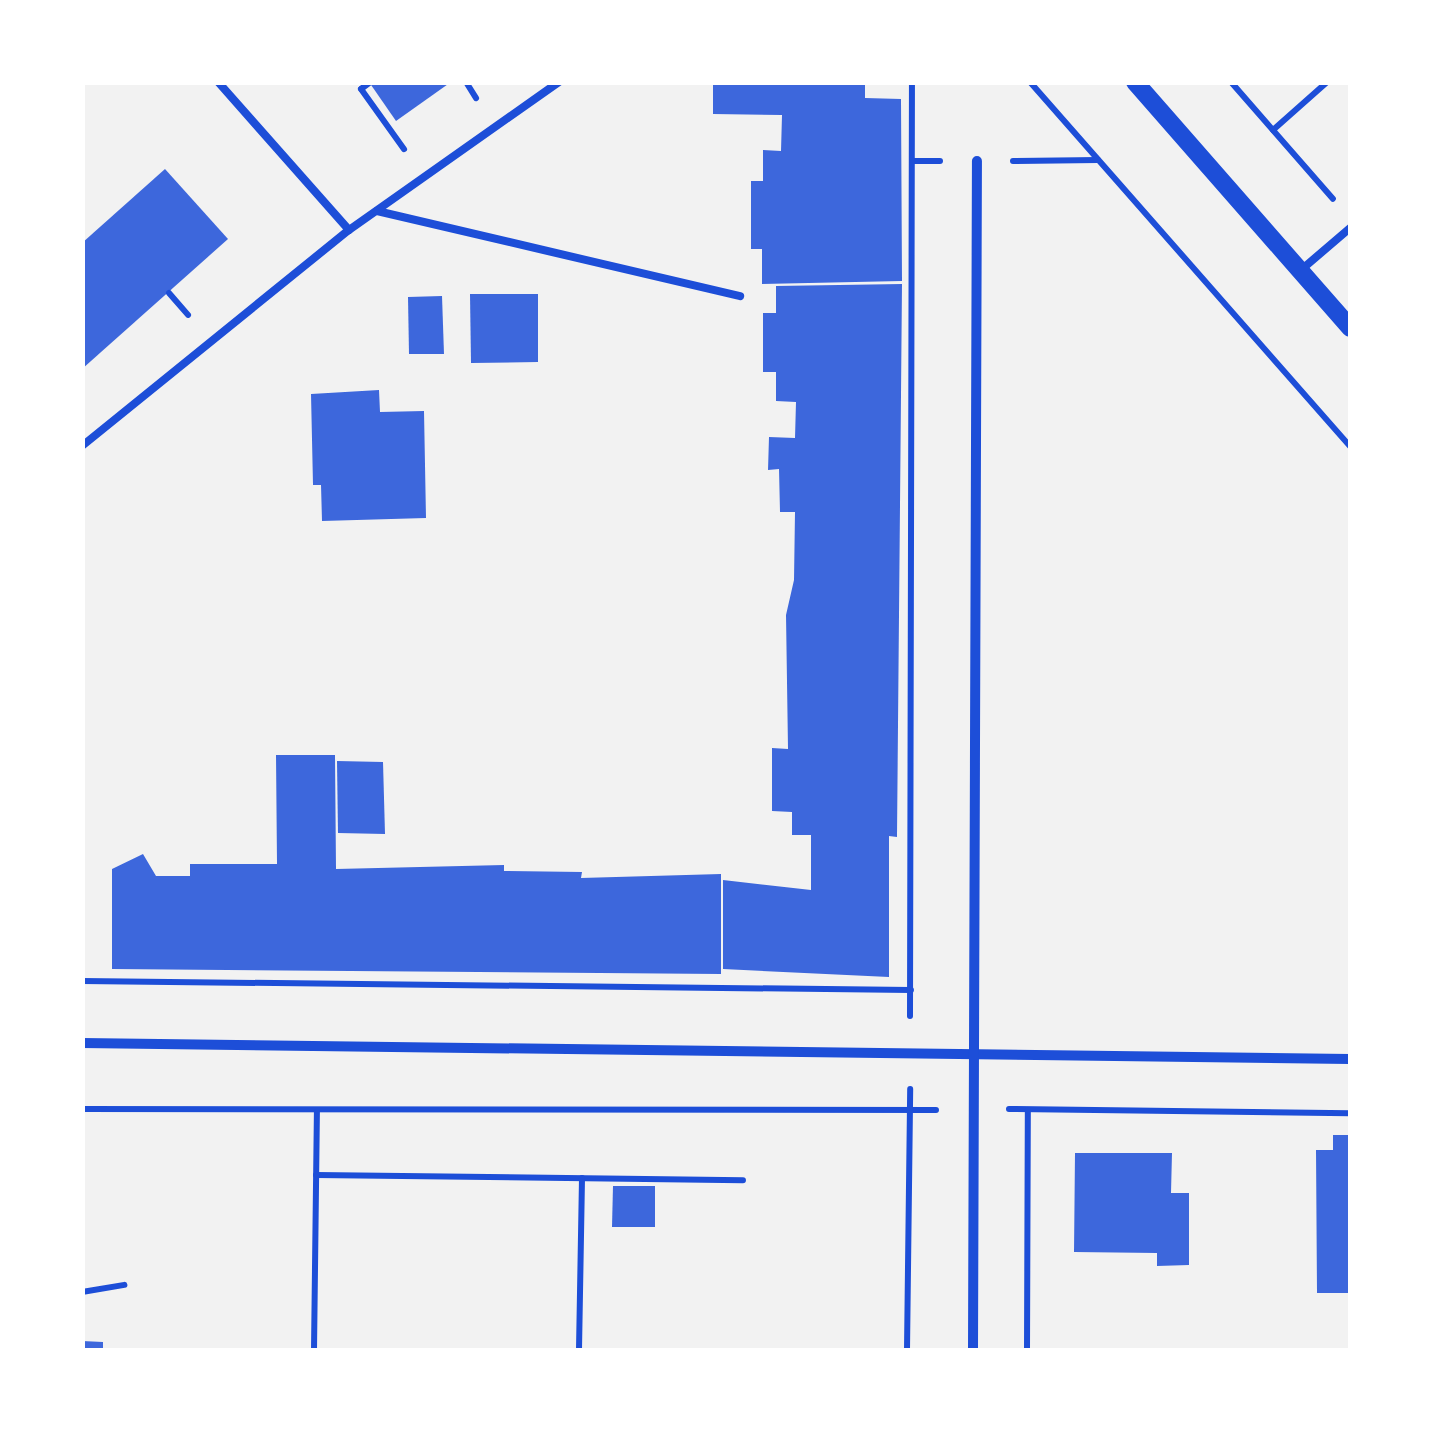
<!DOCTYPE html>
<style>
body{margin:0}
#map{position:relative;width:1433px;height:1433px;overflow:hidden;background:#f2f2f2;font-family:"Asap Condensed",sans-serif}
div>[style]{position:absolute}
.building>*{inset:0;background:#3d67dc}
.path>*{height:6px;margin:-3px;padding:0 3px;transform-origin:3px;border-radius:3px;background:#1d4ed8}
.service>*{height:8px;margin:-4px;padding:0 4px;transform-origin:4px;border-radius:4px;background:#1d4ed8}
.minor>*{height:10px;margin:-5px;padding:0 5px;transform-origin:5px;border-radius:5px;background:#1d4ed8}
.tertiary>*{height:18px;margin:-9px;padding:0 9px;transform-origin:9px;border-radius:9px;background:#1d4ed8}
span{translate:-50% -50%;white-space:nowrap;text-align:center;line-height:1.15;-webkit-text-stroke:8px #fff;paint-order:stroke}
.frame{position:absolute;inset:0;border:85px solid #fff;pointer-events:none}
</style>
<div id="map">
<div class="building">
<div style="clip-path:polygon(369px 82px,451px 82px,396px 121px)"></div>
<div style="clip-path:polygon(713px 82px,865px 82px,865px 98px,901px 99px,902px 281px,762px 284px,762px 249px,751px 249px,751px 181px,763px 181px,763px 150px,781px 151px,782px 115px,713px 114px)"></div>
<div style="clip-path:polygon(165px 169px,228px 239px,82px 369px,82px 243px)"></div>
<div style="clip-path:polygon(902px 284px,897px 837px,889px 836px,889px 977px,723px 969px,723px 880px,811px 890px,811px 835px,792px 835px,792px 812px,772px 811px,772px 748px,788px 749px,786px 615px,794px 580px,795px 512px,780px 512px,779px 469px,768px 470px,769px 437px,795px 438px,796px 402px,776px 401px,776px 372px,763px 372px,763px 313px,776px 313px,776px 286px)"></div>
<div style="clip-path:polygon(470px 294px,538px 294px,538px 362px,471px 363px)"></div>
<div style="clip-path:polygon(442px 296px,444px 354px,409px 354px,408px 297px)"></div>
<div style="clip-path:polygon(379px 390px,380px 412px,424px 411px,426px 518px,322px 521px,321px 485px,313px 485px,311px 394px)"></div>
<div style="clip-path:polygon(276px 755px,335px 755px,336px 869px,504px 865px,504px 871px,582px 872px,581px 878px,721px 874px,721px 974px,112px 969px,112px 869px,143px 854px,156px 876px,190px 876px,190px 864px,277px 864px)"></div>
<div style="clip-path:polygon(337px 761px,383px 762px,385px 834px,338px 833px)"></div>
<div style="clip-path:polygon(1333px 1135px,1350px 1135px,1350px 1293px,1317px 1293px,1316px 1150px,1333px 1150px)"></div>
<div style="clip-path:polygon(1075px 1153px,1172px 1153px,1171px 1193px,1189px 1193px,1189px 1265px,1157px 1266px,1157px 1253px,1074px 1252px)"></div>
<div style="clip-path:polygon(613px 1186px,655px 1186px,655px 1227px,612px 1227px)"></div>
<div style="clip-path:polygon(82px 1341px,103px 1342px,103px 1350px,82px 1350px)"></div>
</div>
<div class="path">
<div style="left:466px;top:82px;width:19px;rotate:58deg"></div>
<div style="left:1030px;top:82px;width:485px;rotate:48.7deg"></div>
<div style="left:1231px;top:82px;width:155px;rotate:48.9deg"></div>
<div style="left:369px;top:83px;width:10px;rotate:143deg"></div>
<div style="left:361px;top:89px;width:74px;rotate:54.4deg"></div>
<div style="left:1273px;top:130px;width:72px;rotate:-41.6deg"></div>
<div style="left:912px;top:161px;width:28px"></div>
<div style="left:1013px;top:161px;width:85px;rotate:-0.7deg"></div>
<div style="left:169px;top:293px;width:29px;rotate:49deg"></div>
<div style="left:82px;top:981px;width:829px;rotate:0.62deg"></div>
<div style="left:910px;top:1016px;width:934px;rotate:-89.88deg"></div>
<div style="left:82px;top:1109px;width:854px;rotate:0.07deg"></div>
<div style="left:1009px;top:1109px;width:341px;rotate:0.7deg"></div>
<div style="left:316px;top:1175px;width:427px;rotate:0.7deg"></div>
<div style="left:82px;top:1292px;width:43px;rotate:-9.5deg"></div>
<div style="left:314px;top:1350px;width:238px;rotate:-89.3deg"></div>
<div style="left:579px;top:1350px;width:172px;rotate:-89deg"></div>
<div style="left:907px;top:1350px;width:261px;rotate:-89.3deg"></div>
<div style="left:1027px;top:1350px;width:240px;rotate:-89.8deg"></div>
</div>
<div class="service">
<div style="left:377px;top:211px;width:373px;rotate:13.2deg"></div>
<div style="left:349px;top:230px;width:257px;rotate:-35.2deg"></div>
<div style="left:1301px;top:270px;width:65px;rotate:-40.6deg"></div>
<div style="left:82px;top:446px;width:343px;rotate:-39deg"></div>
<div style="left:349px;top:230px;width:198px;rotate:-131.5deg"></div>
</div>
<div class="minor">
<div style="left:82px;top:1043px;width:1268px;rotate:0.72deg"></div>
<div style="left:973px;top:1350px;width:1189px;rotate:-89.81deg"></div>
</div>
<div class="tertiary">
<div style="left:1135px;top:82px;width:327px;rotate:48.8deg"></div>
</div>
<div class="frame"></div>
</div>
